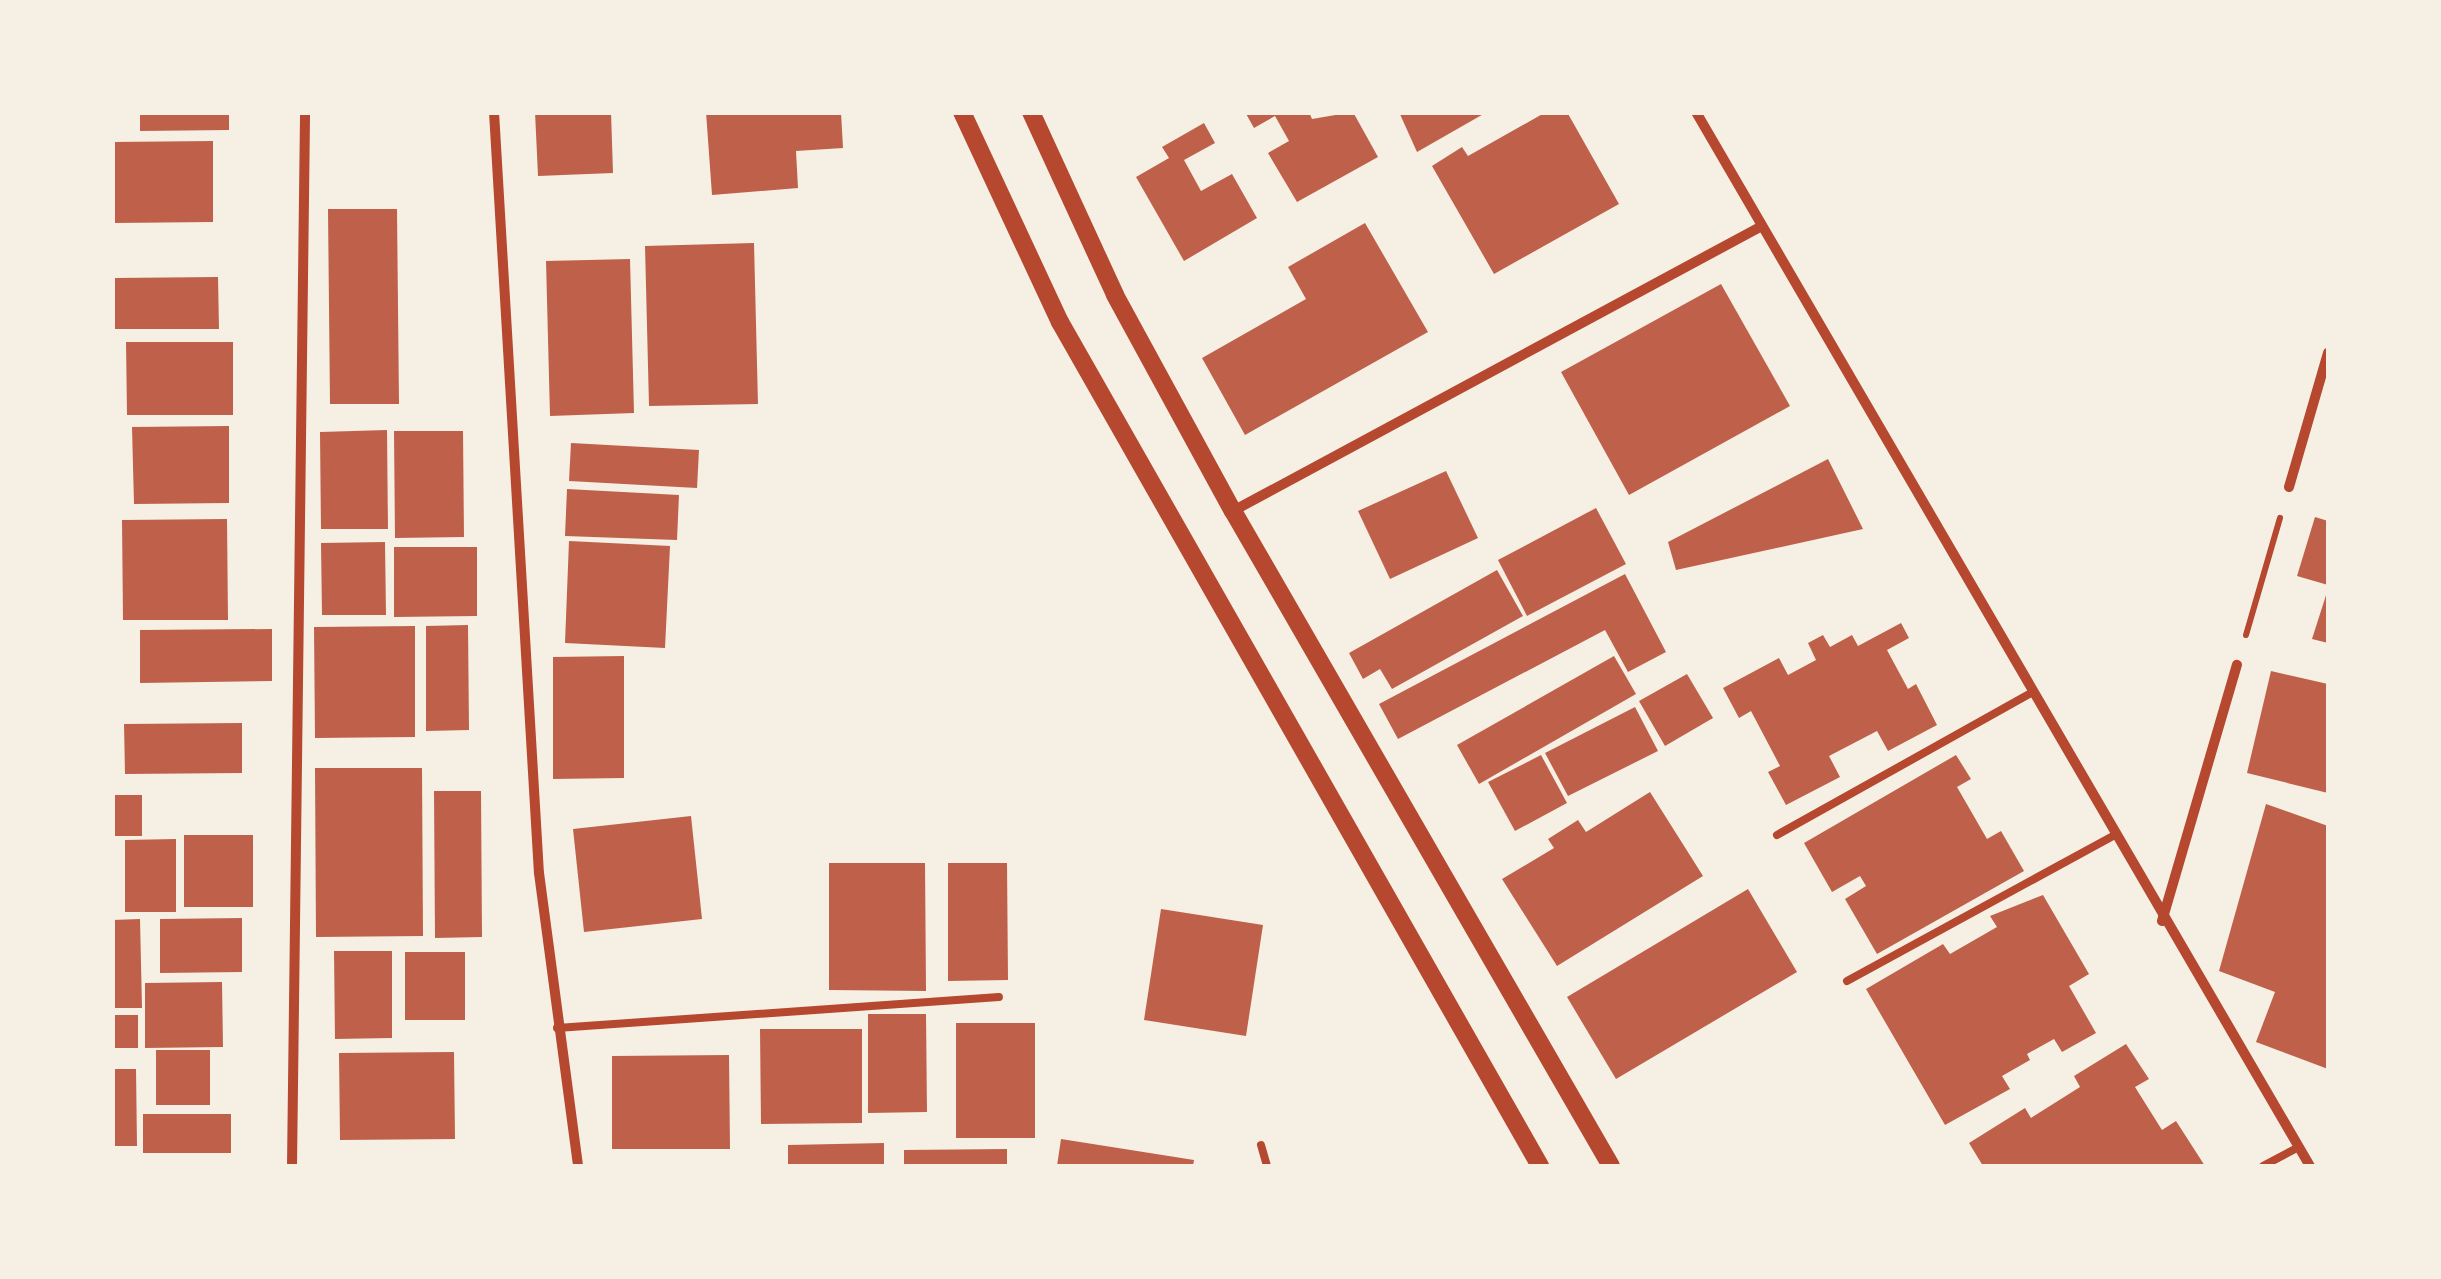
<!DOCTYPE html>
<style>
body{margin:0}
#map{position:relative;width:2441px;height:1279px;overflow:hidden;background:#f6efe4;font-family:Barlow,sans-serif}
div>[style]{position:absolute}
.building>*{inset:0;background:#bf614a}
.path>*{height:6px;margin:-3px;padding:0 3px;transform-origin:3px;border-radius:3px;background:#b5482f}
.service>*{height:8px;margin:-4px;padding:0 4px;transform-origin:4px;border-radius:4px;background:#b5482f}
.minor>*{height:10px;margin:-5px;padding:0 5px;transform-origin:5px;border-radius:5px;background:#b5482f}
.tertiary>*{height:18px;margin:-9px;padding:0 9px;transform-origin:9px;border-radius:9px;background:#b5482f}
span{translate:-50% -50%;white-space:nowrap;text-align:center;line-height:1.15;-webkit-text-stroke:8px #f6efe4;paint-order:stroke}
.frame{position:absolute;inset:0;border:115px solid #f6efe4;pointer-events:none}
</style>
<div id="map">
<div class="building">
<div style="clip-path:polygon(140px 112px,229px 112px,229px 130px,140px 131px)"></div>
<div style="clip-path:polygon(535px 112px,611px 112px,613px 173px,538px 176px)"></div>
<div style="clip-path:polygon(706px 112px,841px 112px,843px 148px,796px 151px,798px 188px,712px 195px)"></div>
<div style="clip-path:polygon(1245px 112px,1309px 112px,1312px 119px,1353px 112px,1378px 157px,1297px 202px,1268px 153px,1289px 141px,1275px 116px,1254px 128px)"></div>
<div style="clip-path:polygon(1399px 112px,1487px 112px,1417px 152px)"></div>
<div style="clip-path:polygon(1546px 112px,1567px 112px,1619px 204px,1494px 274px,1432px 166px,1462px 147px,1468px 156px)"></div>
<div style="clip-path:polygon(1204px 123px,1215px 143px,1184px 160px,1201px 191px,1232px 174px,1257px 218px,1184px 261px,1136px 177px,1169px 158px,1162px 147px)"></div>
<div style="clip-path:polygon(213px 141px,213px 222px,114px 223px,113px 142px)"></div>
<div style="clip-path:polygon(328px 209px,397px 209px,399px 404px,330px 404px)"></div>
<div style="clip-path:polygon(1365px 223px,1428px 332px,1245px 435px,1202px 358px,1306px 299px,1288px 267px)"></div>
<div style="clip-path:polygon(754px 243px,758px 404px,649px 406px,645px 246px)"></div>
<div style="clip-path:polygon(630px 259px,634px 413px,550px 416px,546px 261px)"></div>
<div style="clip-path:polygon(218px 277px,219px 329px,114px 329px,114px 278px)"></div>
<div style="clip-path:polygon(1721px 284px,1790px 406px,1629px 495px,1561px 372px)"></div>
<div style="clip-path:polygon(126px 342px,233px 342px,233px 415px,127px 415px)"></div>
<div style="clip-path:polygon(229px 426px,229px 503px,134px 504px,132px 427px)"></div>
<div style="clip-path:polygon(387px 430px,388px 529px,321px 529px,320px 432px)"></div>
<div style="clip-path:polygon(394px 431px,463px 431px,464px 537px,395px 538px)"></div>
<div style="clip-path:polygon(571px 443px,699px 450px,697px 488px,569px 481px)"></div>
<div style="clip-path:polygon(1828px 459px,1863px 529px,1676px 570px,1668px 542px)"></div>
<div style="clip-path:polygon(1446px 471px,1478px 538px,1390px 579px,1358px 511px)"></div>
<div style="clip-path:polygon(567px 489px,679px 495px,677px 540px,565px 536px)"></div>
<div style="clip-path:polygon(1596px 508px,1626px 564px,1527px 616px,1498px 560px)"></div>
<div style="clip-path:polygon(2315px 517px,2328px 521px,2328px 585px,2297px 576px)"></div>
<div style="clip-path:polygon(227px 519px,228px 620px,123px 620px,122px 520px)"></div>
<div style="clip-path:polygon(569px 541px,670px 546px,665px 648px,565px 643px)"></div>
<div style="clip-path:polygon(385px 542px,386px 615px,322px 615px,321px 543px)"></div>
<div style="clip-path:polygon(394px 547px,477px 547px,477px 616px,394px 617px)"></div>
<div style="clip-path:polygon(1497px 570px,1523px 616px,1392px 689px,1380px 669px,1363px 679px,1349px 653px)"></div>
<div style="clip-path:polygon(1625px 574px,1666px 652px,1628px 672px,1605px 630px,1398px 739px,1379px 704px)"></div>
<div style="clip-path:polygon(2328px 589px,2328px 643px,2312px 639px)"></div>
<div style="clip-path:polygon(1901px 623px,1909px 638px,1887px 650px,1908px 689px,1916px 684px,1937px 725px,1888px 751px,1877px 731px,1829px 756px,1840px 777px,1786px 805px,1768px 772px,1780px 766px,1751px 711px,1739px 718px,1723px 688px,1779px 658px,1788px 675px,1816px 660px,1808px 643px,1823px 635px,1830px 647px,1852px 635px,1858px 646px)"></div>
<div style="clip-path:polygon(468px 625px,469px 730px,426px 731px,426px 626px)"></div>
<div style="clip-path:polygon(415px 626px,415px 737px,315px 738px,314px 627px)"></div>
<div style="clip-path:polygon(272px 629px,272px 681px,140px 683px,140px 630px)"></div>
<div style="clip-path:polygon(624px 656px,624px 778px,553px 779px,553px 657px)"></div>
<div style="clip-path:polygon(1614px 656px,1636px 694px,1479px 784px,1457px 745px)"></div>
<div style="clip-path:polygon(2271px 671px,2328px 684px,2328px 793px,2247px 773px)"></div>
<div style="clip-path:polygon(1687px 674px,1713px 718px,1665px 746px,1639px 701px)"></div>
<div style="clip-path:polygon(1635px 707px,1658px 751px,1568px 796px,1545px 753px)"></div>
<div style="clip-path:polygon(242px 723px,242px 773px,125px 774px,124px 724px)"></div>
<div style="clip-path:polygon(1541px 755px,1567px 803px,1515px 831px,1488px 782px)"></div>
<div style="clip-path:polygon(1956px 755px,1971px 779px,1957px 787px,1987px 839px,2001px 831px,2024px 871px,1877px 954px,1845px 899px,1866px 886px,1860px 876px,1832px 892px,1804px 843px)"></div>
<div style="clip-path:polygon(315px 768px,422px 768px,423px 936px,316px 937px)"></div>
<div style="clip-path:polygon(434px 791px,481px 791px,482px 937px,435px 938px)"></div>
<div style="clip-path:polygon(1650px 792px,1703px 876px,1557px 966px,1502px 879px,1554px 848px,1548px 839px,1578px 820px,1586px 832px)"></div>
<div style="clip-path:polygon(112px 795px,142px 795px,142px 836px,112px 836px)"></div>
<div style="clip-path:polygon(2266px 804px,2328px 826px,2328px 1069px,2256px 1042px,2275px 992px,2219px 971px)"></div>
<div style="clip-path:polygon(691px 816px,702px 919px,584px 932px,573px 829px)"></div>
<div style="clip-path:polygon(184px 835px,253px 835px,253px 907px,184px 907px)"></div>
<div style="clip-path:polygon(176px 839px,176px 912px,125px 912px,125px 840px)"></div>
<div style="clip-path:polygon(829px 863px,925px 863px,926px 991px,829px 990px)"></div>
<div style="clip-path:polygon(948px 863px,1007px 863px,1008px 980px,948px 981px)"></div>
<div style="clip-path:polygon(1748px 889px,1797px 972px,1616px 1079px,1567px 997px)"></div>
<div style="clip-path:polygon(2043px 895px,2089px 974px,2069px 986px,2096px 1033px,2062px 1052px,2054px 1039px,2027px 1054px,2030px 1060px,2002px 1076px,2010px 1089px,1945px 1125px,1866px 989px,1943px 944px,1950px 954px,1997px 927px,1990px 916px)"></div>
<div style="clip-path:polygon(1161px 909px,1263px 925px,1246px 1036px,1144px 1020px)"></div>
<div style="clip-path:polygon(242px 918px,242px 972px,160px 973px,160px 919px)"></div>
<div style="clip-path:polygon(140px 919px,142px 1008px,112px 1008px,112px 920px)"></div>
<div style="clip-path:polygon(334px 951px,392px 951px,392px 1038px,335px 1039px)"></div>
<div style="clip-path:polygon(405px 952px,465px 952px,465px 1020px,405px 1020px)"></div>
<div style="clip-path:polygon(222px 982px,223px 1047px,145px 1048px,145px 983px)"></div>
<div style="clip-path:polygon(868px 1014px,926px 1014px,927px 1112px,868px 1113px)"></div>
<div style="clip-path:polygon(112px 1015px,138px 1015px,138px 1048px,112px 1048px)"></div>
<div style="clip-path:polygon(956px 1023px,1035px 1023px,1035px 1138px,956px 1138px)"></div>
<div style="clip-path:polygon(760px 1029px,862px 1029px,862px 1123px,761px 1124px)"></div>
<div style="clip-path:polygon(2126px 1044px,2149px 1079px,2135px 1087px,2162px 1130px,2176px 1121px,2205px 1166px,1983px 1166px,1969px 1143px,2025px 1108px,2031px 1118px,2080px 1087px,2074px 1076px)"></div>
<div style="clip-path:polygon(156px 1050px,210px 1050px,210px 1105px,156px 1105px)"></div>
<div style="clip-path:polygon(454px 1052px,455px 1139px,340px 1140px,339px 1053px)"></div>
<div style="clip-path:polygon(729px 1055px,730px 1149px,612px 1149px,612px 1056px)"></div>
<div style="clip-path:polygon(112px 1069px,136px 1069px,137px 1146px,112px 1146px)"></div>
<div style="clip-path:polygon(143px 1114px,231px 1114px,231px 1153px,143px 1153px)"></div>
<div style="clip-path:polygon(1061px 1139px,1194px 1160px,1193px 1166px,1057px 1166px)"></div>
<div style="clip-path:polygon(884px 1143px,884px 1166px,788px 1166px,788px 1145px)"></div>
<div style="clip-path:polygon(1007px 1149px,1007px 1166px,904px 1166px,904px 1150px)"></div>
</div>
<div class="path">
<div style="left:2246px;top:635px;width:122px;rotate:-73.8deg"></div>
</div>
<div class="service">
<div style="left:1777px;top:835px;width:291px;rotate:-29.2deg"></div>
<div style="left:1847px;top:981px;width:303px;rotate:-28.6deg"></div>
<div style="left:557px;top:1028px;width:443px;rotate:-4deg"></div>
<div style="left:1261px;top:1145px;width:22px;rotate:74deg"></div>
<div style="left:2263px;top:1166px;width:40px;rotate:-28deg"></div>
</div>
<div class="minor">
<div style="left:494px;top:112px;width:762px;rotate:86.62deg"></div>
<div style="left:539px;top:873px;width:296px;rotate:82.4deg"></div>
<div style="left:1696px;top:112px;width:1220px;rotate:59.78deg"></div>
<div style="left:2289px;top:487px;width:140px;rotate:-73.8deg"></div>
<div style="left:1233px;top:511px;width:599px;rotate:-28.32deg"></div>
<div style="left:2162px;top:921px;width:267px;rotate:-73.7deg"></div>
<div style="left:292px;top:1166px;width:1054px;rotate:-89.29deg"></div>
</div>
<div class="tertiary">
<div style="left:962px;top:112px;width:232px;rotate:65deg"></div>
<div style="left:1060px;top:322px;width:971px;rotate:60.37deg"></div>
<div style="left:1031px;top:112px;width:201px;rotate:65.3deg"></div>
<div style="left:1115px;top:295px;width:246px;rotate:61.4deg"></div>
<div style="left:1233px;top:511px;width:756px;rotate:60.01deg"></div>
</div>
<div class="frame"></div>
</div>
